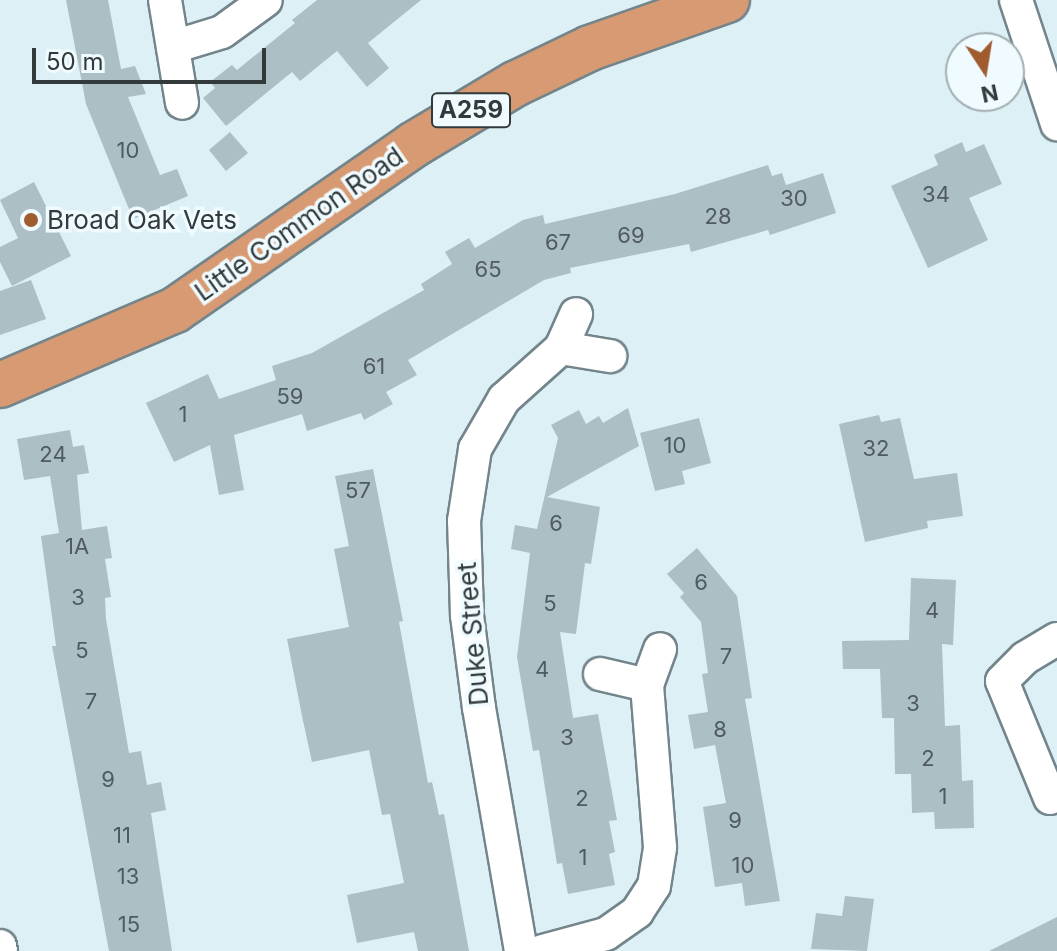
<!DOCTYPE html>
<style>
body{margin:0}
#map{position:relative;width:1057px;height:951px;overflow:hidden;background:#dcf0f6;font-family:Inter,sans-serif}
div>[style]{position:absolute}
.building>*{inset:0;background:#acbfc5}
.roads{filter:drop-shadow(2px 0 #73858b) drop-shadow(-2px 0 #73858b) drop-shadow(0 2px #73858b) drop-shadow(0 -2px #73858b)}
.minor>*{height:32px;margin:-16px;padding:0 16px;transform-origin:16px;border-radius:16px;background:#fff}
.trunk>*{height:44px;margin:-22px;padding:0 22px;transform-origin:22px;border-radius:22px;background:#d89a72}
.dots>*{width:22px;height:22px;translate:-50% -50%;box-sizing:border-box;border:4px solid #effbff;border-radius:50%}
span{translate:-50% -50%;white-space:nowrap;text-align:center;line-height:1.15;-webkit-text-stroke:7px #effbff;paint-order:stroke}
.number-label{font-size:22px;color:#505b5e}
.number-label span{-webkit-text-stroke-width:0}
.shield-label span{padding:2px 6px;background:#effbff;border:2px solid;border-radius:6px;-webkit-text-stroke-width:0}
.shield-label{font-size:24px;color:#323a3c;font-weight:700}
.poi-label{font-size:26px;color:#323a3c}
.left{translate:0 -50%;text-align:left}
.street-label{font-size:26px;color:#323a3c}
.north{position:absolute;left:945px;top:32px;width:80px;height:80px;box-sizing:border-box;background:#effbff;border:2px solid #a3aeb1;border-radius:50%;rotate:168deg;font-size:22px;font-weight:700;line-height:32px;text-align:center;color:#323a3c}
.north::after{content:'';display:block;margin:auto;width:28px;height:36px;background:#a05b2e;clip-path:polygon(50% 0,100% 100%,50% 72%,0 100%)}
.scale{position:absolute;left:32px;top:48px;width:234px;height:36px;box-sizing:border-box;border:4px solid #323a3c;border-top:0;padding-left:10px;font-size:24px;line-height:28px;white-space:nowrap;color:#323a3c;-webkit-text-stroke:6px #effbff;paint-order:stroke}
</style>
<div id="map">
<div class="building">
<div style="clip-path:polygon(66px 0,108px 0,121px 69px,135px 66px,146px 94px,128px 97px,160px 175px,177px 169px,188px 196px,133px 219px,86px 104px)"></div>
<div style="clip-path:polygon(317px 0,421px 0,368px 43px,389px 68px,367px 87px,337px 51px,300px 81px,292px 72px,226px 126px,203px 98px,215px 88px,210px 82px,232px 65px,237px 70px,295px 23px,292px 20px)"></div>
<div style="clip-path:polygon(230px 132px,248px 153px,226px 171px,209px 150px)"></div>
<div style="clip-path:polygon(962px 142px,966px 152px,984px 144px,1002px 184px,969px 198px,988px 240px,928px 268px,891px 186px,938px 165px,934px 155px)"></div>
<div style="clip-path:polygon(768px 165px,772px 176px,782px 173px,786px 185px,823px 173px,836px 213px,770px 235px,768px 230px,691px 252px,689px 244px,570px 268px,571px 273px,544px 280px,408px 360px,417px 375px,386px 392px,393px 404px,364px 420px,361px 413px,307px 431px,302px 414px,234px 435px,244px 490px,219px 495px,210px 445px,174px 462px,146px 403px,208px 374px,219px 399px,276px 380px,272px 366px,312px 353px,424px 290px,421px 284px,452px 264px,445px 252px,469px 238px,475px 248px,523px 220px,543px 215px,545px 224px,675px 194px)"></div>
<div style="clip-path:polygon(34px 182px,71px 256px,12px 286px,0 262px,0 247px,18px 238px,0 200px)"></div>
<div style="clip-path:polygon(31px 280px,46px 319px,0 335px,0 291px)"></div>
<div style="clip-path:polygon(628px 408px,639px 446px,547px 497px,600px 507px,591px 564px,585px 563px,576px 634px,560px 632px,573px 718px,598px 714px,617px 820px,609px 821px,615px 852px,609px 854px,615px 885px,568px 894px,562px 863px,557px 864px,539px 750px,533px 751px,517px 657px,530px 553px,511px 549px,515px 525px,537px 529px,558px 438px,551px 425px,579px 410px,586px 424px,599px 416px,603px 423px)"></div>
<div style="clip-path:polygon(879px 415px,881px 422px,900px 418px,914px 479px,957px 473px,963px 516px,927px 521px,928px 528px,865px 542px,839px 424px)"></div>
<div style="clip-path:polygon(699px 418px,711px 463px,682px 471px,685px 484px,655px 491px,640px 433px)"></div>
<div style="clip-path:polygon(70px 430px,73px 447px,84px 445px,89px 473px,77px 475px,82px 530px,107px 526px,112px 558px,105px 559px,111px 597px,105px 598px,106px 619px,129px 753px,141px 751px,147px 785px,161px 782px,166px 810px,151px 813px,172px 951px,109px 951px,52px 646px,56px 646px,41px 536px,59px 533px,50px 476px,24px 480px,17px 439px)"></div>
<div style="clip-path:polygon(373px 469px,403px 621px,399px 622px,428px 783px,432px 782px,439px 815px,444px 814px,469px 951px,418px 951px,414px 932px,357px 943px,347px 895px,404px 883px,390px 814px,382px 815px,369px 750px,312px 762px,302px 716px,287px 639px,349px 627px,334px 549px,349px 546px,335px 476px)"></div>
<div style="clip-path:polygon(697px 548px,737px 596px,752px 698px,745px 699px,780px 901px,745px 906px,742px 883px,715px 887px,703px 807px,726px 803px,715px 745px,694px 749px,688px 715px,708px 712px,702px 674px,708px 673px,701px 622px,680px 597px,684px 593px,667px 574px)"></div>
<div style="clip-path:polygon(911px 578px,956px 580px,953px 645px,942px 644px,945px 726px,960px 725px,962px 781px,973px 780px,974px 828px,935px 829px,934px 812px,912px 813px,911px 774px,895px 774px,894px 718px,882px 718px,880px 669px,843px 669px,842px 641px,909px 640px)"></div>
<div style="clip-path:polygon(845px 896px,874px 899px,867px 951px,811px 949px,816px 913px,842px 916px)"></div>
<div style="clip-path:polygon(1057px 917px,1057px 951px,989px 951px)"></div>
</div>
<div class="roads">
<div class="minor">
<div style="left:165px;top:0;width:104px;rotate:80.6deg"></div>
<div style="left:1016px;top:0;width:131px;rotate:71.7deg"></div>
<div style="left:173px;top:47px;width:51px;rotate:-17deg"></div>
<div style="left:222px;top:32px;width:54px;rotate:-36deg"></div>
<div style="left:561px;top:348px;width:50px;rotate:9.3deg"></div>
<div style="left:600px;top:674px;width:48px;rotate:13.2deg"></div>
<div style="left:1050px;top:798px;width:126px;rotate:-112.3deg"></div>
<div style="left:1002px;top:681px;width:33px;rotate:-45deg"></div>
<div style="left:1025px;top:658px;width:37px;rotate:-31deg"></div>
<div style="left:0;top:946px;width:5px;rotate:79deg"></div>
<div style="left:521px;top:951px;width:247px;rotate:-99.8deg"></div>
<div style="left:479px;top:708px;width:94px;rotate:-97.4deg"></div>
<div style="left:467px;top:615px;width:94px;rotate:-91.8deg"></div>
<div style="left:464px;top:521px;width:73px;rotate:-81.3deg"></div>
<div style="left:475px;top:449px;width:58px;rotate:-59.9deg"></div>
<div style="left:504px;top:399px;width:76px;rotate:-41.8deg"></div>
<div style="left:561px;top:348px;width:37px;rotate:-66deg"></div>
<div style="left:543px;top:951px;width:65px;rotate:-15.1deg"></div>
<div style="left:606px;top:934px;width:38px;rotate:-35deg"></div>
<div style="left:637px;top:912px;width:31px;rotate:-57deg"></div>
<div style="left:654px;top:886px;width:39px;rotate:-81deg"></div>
<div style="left:660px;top:847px;width:163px;rotate:-94.6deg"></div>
<div style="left:647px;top:685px;width:38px;rotate:-70deg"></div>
</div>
<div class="trunk">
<div style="left:0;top:385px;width:190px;rotate:-23.2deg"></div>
<div style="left:175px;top:310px;width:290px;rotate:-34.7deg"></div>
<div style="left:413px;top:145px;width:119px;rotate:-30.9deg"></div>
<div style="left:515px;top:84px;width:83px;rotate:-25.6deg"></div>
<div style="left:590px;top:48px;width:145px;rotate:-19.3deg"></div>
</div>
</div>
<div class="dots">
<div style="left:31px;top:220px;background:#a05b2e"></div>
</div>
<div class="number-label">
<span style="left:128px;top:151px">10</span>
<span style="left:936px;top:195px">34</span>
<span style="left:794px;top:199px">30</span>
<span style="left:718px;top:217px">28</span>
<span style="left:631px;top:236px">69</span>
<span style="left:558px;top:243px">67</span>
<span style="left:488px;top:270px">65</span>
<span style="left:374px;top:367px">61</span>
<span style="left:290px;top:397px">59</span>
<span style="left:183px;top:415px">1</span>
<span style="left:675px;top:446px">10</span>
<span style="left:876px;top:449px">32</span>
<span style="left:53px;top:455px">24</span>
<span style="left:358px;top:491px">57</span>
<span style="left:556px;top:524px">6</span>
<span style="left:77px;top:547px">1A</span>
<span style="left:701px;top:583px">6</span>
<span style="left:78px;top:598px">3</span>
<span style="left:550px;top:604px">5</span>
<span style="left:932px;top:611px">4</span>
<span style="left:82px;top:651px">5</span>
<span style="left:726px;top:657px">7</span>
<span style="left:542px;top:670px">4</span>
<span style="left:91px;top:702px">7</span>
<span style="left:913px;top:704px">3</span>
<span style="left:720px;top:730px">8</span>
<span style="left:567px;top:738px">3</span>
<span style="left:928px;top:759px">2</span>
<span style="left:108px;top:780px">9</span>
<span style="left:943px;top:797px">1</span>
<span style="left:582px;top:799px">2</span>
<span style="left:735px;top:821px">9</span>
<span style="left:122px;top:836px">11</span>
<span style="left:583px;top:858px">1</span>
<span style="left:743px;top:866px">10</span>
<span style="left:128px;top:877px">13</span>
<span style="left:129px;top:925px">15</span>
</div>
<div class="shield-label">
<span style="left:471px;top:110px">A259</span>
</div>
<div class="poi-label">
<span class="left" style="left:47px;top:220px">Broad Oak Vets</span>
</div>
<div class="street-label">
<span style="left:299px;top:224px;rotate:-35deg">Little Common Road</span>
<span style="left:473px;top:634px;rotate:-95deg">Duke Street</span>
</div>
<div class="north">N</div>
<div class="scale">50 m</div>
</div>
